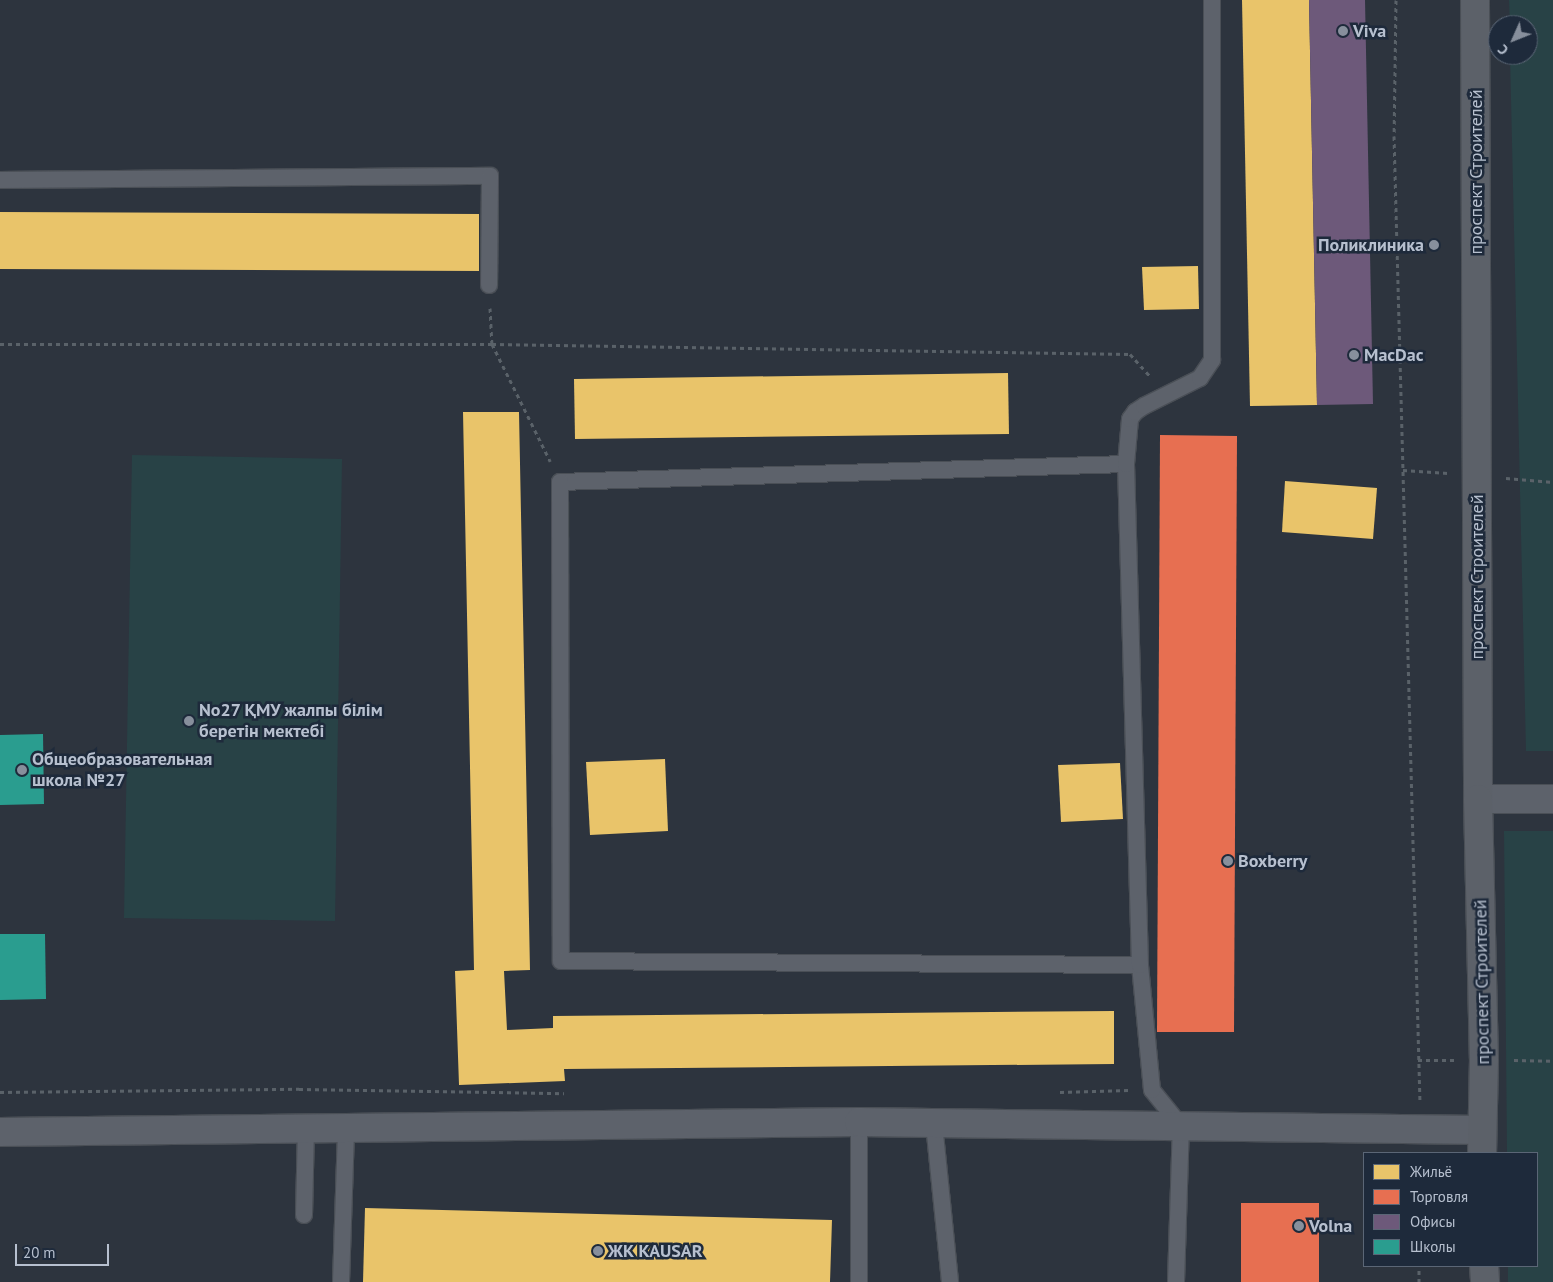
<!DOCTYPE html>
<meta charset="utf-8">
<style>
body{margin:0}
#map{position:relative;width:1553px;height:1282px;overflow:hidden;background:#2d343e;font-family:"PT Sans",sans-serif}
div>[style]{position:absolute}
.green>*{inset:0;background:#284246}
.homes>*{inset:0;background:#e9c46a}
.shops>*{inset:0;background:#e76f51}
.offices>*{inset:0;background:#6d597a}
.schools>*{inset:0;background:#2a9d8f}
.path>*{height:3px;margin-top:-1.5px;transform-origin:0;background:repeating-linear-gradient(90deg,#5a6269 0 4px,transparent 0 8px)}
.roads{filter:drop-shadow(1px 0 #4a4f56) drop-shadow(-1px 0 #4a4f56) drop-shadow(0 1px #4a4f56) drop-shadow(0 -1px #4a4f56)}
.service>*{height:16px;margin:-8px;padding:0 8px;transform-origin:8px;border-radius:8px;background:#5d626b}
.minor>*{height:28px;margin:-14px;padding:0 14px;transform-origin:14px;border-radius:14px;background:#5d626b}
.secondary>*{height:28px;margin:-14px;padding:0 14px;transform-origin:14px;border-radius:14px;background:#5c6169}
.dots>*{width:14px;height:14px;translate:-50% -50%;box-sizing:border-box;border:2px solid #1e2a3b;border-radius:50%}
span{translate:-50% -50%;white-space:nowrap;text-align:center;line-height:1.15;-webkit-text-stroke:5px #1e2a3b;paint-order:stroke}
.poi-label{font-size:18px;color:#b7c0cf;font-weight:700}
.left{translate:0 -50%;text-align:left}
.right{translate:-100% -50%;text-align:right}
.street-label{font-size:18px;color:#b7c0cf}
.legend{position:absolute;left:1363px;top:1152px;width:175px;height:115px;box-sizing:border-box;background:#1e2a3b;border:1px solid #5b6676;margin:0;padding:6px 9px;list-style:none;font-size:15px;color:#b7c0cf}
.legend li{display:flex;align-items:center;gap:10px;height:25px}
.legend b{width:25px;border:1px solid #5b6676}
.north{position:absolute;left:1488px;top:15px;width:50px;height:50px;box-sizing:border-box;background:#1e2a3b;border:1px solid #5b6676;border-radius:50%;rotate:226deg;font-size:14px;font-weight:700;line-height:20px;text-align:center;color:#b7c0cf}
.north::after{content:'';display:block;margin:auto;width:18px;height:22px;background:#878f9c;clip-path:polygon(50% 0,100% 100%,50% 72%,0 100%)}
.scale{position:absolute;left:15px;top:1244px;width:94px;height:22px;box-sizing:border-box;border:2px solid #b7c0cf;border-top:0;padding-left:6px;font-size:15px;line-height:18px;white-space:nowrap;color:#b7c0cf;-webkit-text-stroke:4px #1e2a3b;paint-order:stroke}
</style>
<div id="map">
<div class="green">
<div style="clip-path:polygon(1509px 0,1553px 0,1553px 751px,1526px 751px,1510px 55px,1528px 55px,1528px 25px,1510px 25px)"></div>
<div style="clip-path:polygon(132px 455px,342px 459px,335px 921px,124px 918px)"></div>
<div style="clip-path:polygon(1504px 831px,1553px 831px,1553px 1282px,1508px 1282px,1508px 1266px,1537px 1266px,1537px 1153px,1507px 1153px)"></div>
</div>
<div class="homes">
<div style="clip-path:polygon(1242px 0,1309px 0,1317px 405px,1250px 406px)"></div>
<div style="clip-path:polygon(0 212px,479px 214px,479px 271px,0 269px)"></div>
<div style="clip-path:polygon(1198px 266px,1199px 309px,1144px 310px,1142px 267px)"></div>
<div style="clip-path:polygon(1008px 373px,1009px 434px,575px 439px,574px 379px)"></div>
<div style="clip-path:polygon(463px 412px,519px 412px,530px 970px,504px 971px,507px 1030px,553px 1028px,553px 1016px,1114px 1011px,1114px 1064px,564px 1069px,565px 1081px,459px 1085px,455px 971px,474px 970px)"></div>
<div style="clip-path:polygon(1285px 481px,1377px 488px,1373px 539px,1282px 532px)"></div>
<div style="clip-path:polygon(665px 759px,668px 831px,590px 835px,586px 762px)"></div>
<div style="clip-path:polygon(1120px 763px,1123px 819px,1061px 822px,1058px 765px)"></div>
<div style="clip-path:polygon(365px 1208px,832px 1220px,830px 1282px,363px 1282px)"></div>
</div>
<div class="shops">
<div style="clip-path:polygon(1160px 435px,1237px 436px,1234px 1032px,1157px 1032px)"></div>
<div style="clip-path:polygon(1241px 1203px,1319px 1203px,1319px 1282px,1241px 1282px)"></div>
</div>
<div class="offices">
<div style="clip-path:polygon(1309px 0,1365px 0,1373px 404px,1317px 405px)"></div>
</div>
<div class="schools">
<div style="clip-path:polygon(43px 734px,44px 804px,0 805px,0 735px)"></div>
<div style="clip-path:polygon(0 934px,45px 934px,46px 999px,0 1000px)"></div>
</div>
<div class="path">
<div style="left:1396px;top:0;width:136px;rotate:90.8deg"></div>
<div style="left:1394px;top:136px;width:964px;rotate:88.46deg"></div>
<div style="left:490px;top:308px;width:36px;rotate:87deg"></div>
<div style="left:492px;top:344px;width:131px;rotate:63.6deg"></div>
<div style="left:0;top:344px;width:492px"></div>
<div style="left:492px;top:344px;width:638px;rotate:0.9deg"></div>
<div style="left:1130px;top:354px;width:30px;rotate:48deg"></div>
<div style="left:1403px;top:470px;width:45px;rotate:3.8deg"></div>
<div style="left:1506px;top:478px;width:47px;rotate:4.9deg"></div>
<div style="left:1418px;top:1060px;width:37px"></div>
<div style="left:1514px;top:1060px;width:39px;rotate:1deg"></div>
<div style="left:0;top:1092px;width:299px;rotate:-0.6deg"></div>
<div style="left:299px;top:1089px;width:265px;rotate:0.9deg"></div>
<div style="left:1060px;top:1092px;width:69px;rotate:-1.7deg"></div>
<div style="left:1419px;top:1282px;width:16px;rotate:-90deg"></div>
</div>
<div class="roads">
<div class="service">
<div style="left:0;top:180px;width:490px;rotate:-0.5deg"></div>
<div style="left:490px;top:176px;width:109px;rotate:90.5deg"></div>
<div style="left:1126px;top:464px;width:566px;rotate:178.18deg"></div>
<div style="left:560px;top:482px;width:479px;rotate:89.9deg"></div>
<div style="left:561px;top:961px;width:579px;rotate:0.4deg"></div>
<div style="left:934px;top:1124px;width:159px;rotate:84.2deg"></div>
<div style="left:304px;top:1215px;width:86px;rotate:-88.7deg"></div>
<div style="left:341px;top:1282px;width:153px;rotate:-88.1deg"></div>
<div style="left:859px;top:1282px;width:160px;rotate:-90deg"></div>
<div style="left:1176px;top:1282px;width:156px;rotate:-88.2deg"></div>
<div style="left:1181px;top:1126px;width:46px;rotate:-128.9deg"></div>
<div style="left:1152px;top:1090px;width:126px;rotate:-95.5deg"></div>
<div style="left:1140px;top:965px;width:501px;rotate:-91.6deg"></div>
<div style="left:1126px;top:464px;width:45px;rotate:-84.9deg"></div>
<div style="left:1130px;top:419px;width:9px;rotate:-54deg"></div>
<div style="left:1135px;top:412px;width:11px;rotate:-34deg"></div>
<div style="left:1144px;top:406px;width:63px;rotate:-26.6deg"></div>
<div style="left:1200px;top:378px;width:22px;rotate:-56deg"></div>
<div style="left:1212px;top:360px;width:360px;rotate:-90deg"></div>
</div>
<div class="minor">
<div style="left:1478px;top:799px;width:75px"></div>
<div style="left:0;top:1132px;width:859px;rotate:-0.67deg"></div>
<div style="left:859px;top:1122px;width:622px;rotate:0.74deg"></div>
</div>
<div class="secondary">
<div style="left:1475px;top:0;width:799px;rotate:89.78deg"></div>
<div style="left:1478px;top:799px;width:260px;rotate:88.7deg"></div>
<div style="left:1484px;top:1059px;width:94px;rotate:91.2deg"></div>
<div style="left:1484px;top:1266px;width:16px;rotate:86deg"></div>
</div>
</div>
<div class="dots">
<div style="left:1343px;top:31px;background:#878f9c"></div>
<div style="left:1434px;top:245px;background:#878f9c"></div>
<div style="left:1354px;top:355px;background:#878f9c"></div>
<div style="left:189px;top:721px;background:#878f9c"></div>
<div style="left:22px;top:770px;background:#878f9c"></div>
<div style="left:1228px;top:861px;background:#878f9c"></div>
<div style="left:1299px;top:1226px;background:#878f9c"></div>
<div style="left:598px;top:1251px;background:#878f9c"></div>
</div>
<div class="poi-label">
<span class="left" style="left:1353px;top:31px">Viva</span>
<span class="right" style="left:1424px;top:245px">Поликлиника</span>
<span class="left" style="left:1364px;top:355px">MacDac</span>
<span class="left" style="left:199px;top:721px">No27 ҚМУ жалпы білім<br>беретін мектебі</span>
<span class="left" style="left:32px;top:770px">Общеобразовательная<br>школа №27</span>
<span class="left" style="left:1238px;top:861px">Boxberry</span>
<span class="left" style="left:1309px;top:1226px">Volna</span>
<span class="left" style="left:608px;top:1251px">ЖК KAUSAR</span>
</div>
<div class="street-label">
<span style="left:1476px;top:172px;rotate:-90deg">проспект Строителей</span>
<span style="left:1477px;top:577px;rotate:-90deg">проспект Строителей</span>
<span style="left:1482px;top:982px;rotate:-91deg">проспект Строителей</span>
</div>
<ul class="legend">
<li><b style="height:14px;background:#e9c46a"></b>Жильё</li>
<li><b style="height:14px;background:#e76f51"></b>Торговля</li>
<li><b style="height:14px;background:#6d597a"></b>Офисы</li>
<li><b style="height:14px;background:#2a9d8f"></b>Школы</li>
</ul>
<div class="north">С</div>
<div class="scale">20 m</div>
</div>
